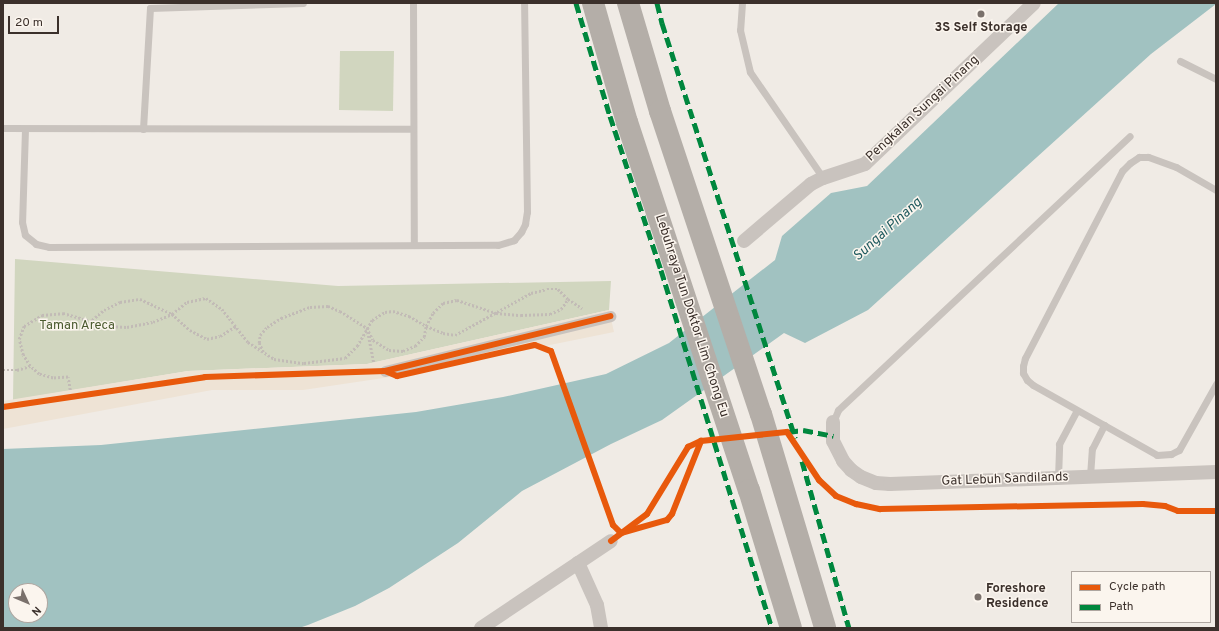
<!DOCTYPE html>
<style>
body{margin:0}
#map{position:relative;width:1219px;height:631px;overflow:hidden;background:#f0ebe5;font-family:Overpass,sans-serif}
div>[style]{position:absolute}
.green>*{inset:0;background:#d1d6bf}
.plaza>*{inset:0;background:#eee3d5}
.water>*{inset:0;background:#a1c2c1}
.path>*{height:2.5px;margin-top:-1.25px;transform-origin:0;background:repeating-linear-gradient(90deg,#c2bbb6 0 2px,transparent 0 4px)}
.service>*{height:7px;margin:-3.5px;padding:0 3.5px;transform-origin:3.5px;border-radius:3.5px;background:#c9c3be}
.pedestrian>*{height:11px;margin:-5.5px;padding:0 5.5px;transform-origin:5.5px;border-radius:5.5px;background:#c9c3be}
.minor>*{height:14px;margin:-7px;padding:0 7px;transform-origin:7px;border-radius:7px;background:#c9c3be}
.trunk>*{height:22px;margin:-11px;padding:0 11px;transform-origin:11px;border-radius:11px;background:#b4aea8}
.quiet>*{height:5px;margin-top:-2.5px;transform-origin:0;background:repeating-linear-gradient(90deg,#00873e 0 10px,transparent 0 15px)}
.cycleway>*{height:6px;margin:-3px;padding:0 3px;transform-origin:3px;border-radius:3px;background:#e8590c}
.dots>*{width:11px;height:11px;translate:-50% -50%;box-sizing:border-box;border:2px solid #fbf5ee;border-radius:50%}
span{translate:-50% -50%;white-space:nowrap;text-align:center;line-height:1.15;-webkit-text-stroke:3px #fbf5ee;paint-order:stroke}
.poi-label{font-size:13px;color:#3b302b;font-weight:700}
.left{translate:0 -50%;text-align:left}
.street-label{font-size:13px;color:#3b302b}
.park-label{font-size:13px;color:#4a5a2e}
.water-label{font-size:14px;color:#1f5a5e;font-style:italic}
.frame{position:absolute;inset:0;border:4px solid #3b302b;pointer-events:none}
.legend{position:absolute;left:1071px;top:571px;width:140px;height:52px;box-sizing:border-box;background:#fbf5ee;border:1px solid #aea6a0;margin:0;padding:5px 7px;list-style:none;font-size:12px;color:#3b302b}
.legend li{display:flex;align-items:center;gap:8px;height:20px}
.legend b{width:20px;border:1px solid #aea6a0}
.north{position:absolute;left:8px;top:583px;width:40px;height:40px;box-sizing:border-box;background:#fbf5ee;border:1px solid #aea6a0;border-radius:50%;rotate:134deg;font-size:11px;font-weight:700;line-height:16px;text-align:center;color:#3b302b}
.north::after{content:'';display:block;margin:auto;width:14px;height:18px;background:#7a716c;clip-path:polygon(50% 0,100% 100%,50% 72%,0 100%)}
.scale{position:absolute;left:8px;top:16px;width:51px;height:18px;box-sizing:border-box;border:2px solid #3b302b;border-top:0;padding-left:5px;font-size:12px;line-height:14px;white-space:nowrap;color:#3b302b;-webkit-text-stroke:3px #fbf5ee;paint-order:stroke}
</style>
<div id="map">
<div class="green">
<div style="clip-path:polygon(340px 51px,394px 51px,393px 111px,339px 110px)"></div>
<div style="clip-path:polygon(15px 259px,338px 286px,611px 281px,609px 310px,367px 364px,188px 371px,13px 400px)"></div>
</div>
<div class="plaza">
<div style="clip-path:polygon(609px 310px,614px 332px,397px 376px,303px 390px,212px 390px,3px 429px,3px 401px,188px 371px,367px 364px)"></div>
</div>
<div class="water">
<div style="clip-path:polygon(evenodd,1059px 3px,1216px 3px,1216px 4px,1151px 54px,868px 310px,805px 343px,784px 333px,662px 420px,611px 444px,522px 491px,458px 543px,389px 588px,355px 606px,308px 625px,299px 628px,3px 628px,3px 449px,101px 445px,416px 412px,503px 397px,606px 374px,669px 343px,775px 260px,782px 236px,831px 193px,867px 186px,1059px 3px,16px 591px,40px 591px,40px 615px,16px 615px,16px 591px)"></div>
</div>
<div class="path">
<div style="left:92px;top:320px;width:16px;rotate:-40deg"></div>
<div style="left:104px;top:310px;width:18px;rotate:-27deg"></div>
<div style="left:120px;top:302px;width:20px;rotate:-9deg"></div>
<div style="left:140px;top:299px;width:35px;rotate:25deg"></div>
<div style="left:172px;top:314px;width:24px;rotate:42deg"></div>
<div style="left:190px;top:330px;width:19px;rotate:28deg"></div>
<div style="left:207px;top:339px;width:13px;rotate:-13deg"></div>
<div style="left:220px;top:336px;width:19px;rotate:-32deg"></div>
<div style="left:368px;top:332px;width:31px;rotate:79deg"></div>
<div style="left:263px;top:352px;width:10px;rotate:-114deg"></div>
<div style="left:259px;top:343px;width:8px;rotate:-83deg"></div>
<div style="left:260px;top:335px;width:11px;rotate:-49deg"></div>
<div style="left:267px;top:327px;width:17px;rotate:-33deg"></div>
<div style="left:281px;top:318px;width:31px;rotate:-21deg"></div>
<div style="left:310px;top:307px;width:18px;rotate:-3deg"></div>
<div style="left:328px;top:306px;width:13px;rotate:23deg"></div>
<div style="left:340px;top:311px;width:32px;rotate:32deg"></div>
<div style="left:367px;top:328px;width:13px;rotate:63deg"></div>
<div style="left:373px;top:340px;width:19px;rotate:32deg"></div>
<div style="left:389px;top:350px;width:14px;rotate:4deg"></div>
<div style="left:403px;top:351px;width:13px;rotate:-23deg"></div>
<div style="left:415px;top:346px;width:13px;rotate:-45deg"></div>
<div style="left:424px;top:337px;width:11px;rotate:-80deg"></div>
<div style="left:426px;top:326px;width:15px;rotate:-62deg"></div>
<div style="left:433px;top:313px;width:14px;rotate:-45deg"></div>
<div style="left:443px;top:303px;width:14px;rotate:-12deg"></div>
<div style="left:457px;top:300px;width:41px;rotate:18.4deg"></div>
<div style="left:496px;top:313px;width:25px;rotate:5deg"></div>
<div style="left:521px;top:315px;width:29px;rotate:-2deg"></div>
<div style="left:550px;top:314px;width:12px;rotate:-24deg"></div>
<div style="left:561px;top:309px;width:12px;rotate:-55deg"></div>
<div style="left:3px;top:370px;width:14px"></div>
<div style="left:17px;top:370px;width:14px;rotate:-17deg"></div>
<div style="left:70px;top:390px;width:13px;rotate:-99deg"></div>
<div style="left:68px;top:377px;width:15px;rotate:176deg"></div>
<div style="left:53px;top:378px;width:15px;rotate:-164deg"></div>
<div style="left:39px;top:374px;width:12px;rotate:-138deg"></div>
<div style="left:30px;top:366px;width:13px;rotate:-122deg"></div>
<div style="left:23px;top:355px;width:16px;rotate:-104deg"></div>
<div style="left:19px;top:339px;width:14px;rotate:-69deg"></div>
<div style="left:24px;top:326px;width:21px;rotate:-31deg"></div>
<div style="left:42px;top:315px;width:21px;rotate:-5deg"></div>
<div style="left:63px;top:313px;width:47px;rotate:16.1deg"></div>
<div style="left:108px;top:326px;width:19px;rotate:3deg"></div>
<div style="left:127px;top:327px;width:26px;rotate:-11deg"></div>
<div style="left:153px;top:322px;width:21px;rotate:-23deg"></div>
<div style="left:172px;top:314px;width:19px;rotate:-39deg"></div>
<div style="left:187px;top:302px;width:19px;rotate:-12deg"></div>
<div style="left:206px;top:298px;width:19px;rotate:35deg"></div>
<div style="left:222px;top:309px;width:42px;rotate:51.8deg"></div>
<div style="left:248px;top:342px;width:31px;rotate:33deg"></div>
<div style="left:274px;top:359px;width:30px;rotate:8deg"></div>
<div style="left:304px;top:363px;width:41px;rotate:-7deg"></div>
<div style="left:345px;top:358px;width:17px;rotate:-45deg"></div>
<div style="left:357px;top:346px;width:30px;rotate:-60deg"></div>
<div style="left:372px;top:320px;width:15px;rotate:-32deg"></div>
<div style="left:385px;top:312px;width:8px;rotate:-7deg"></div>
<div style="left:393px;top:311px;width:17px;rotate:17deg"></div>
<div style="left:409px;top:316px;width:20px;rotate:30deg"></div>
<div style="left:426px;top:326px;width:18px;rotate:22deg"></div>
<div style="left:443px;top:333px;width:12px;rotate:9deg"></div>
<div style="left:455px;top:335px;width:87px;rotate:-28.9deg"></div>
<div style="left:531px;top:293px;width:16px;rotate:-14deg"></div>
<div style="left:547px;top:289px;width:11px"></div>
<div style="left:558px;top:289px;width:14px;rotate:45deg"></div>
<div style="left:568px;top:299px;width:17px;rotate:33deg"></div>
</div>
<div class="service">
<div style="left:413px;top:3px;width:242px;rotate:89.8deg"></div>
<div style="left:742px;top:3px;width:27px;rotate:94deg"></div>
<div style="left:740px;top:30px;width:43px;rotate:76.6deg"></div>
<div style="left:750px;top:72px;width:129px;rotate:55.4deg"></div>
<div style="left:1180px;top:61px;width:40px;rotate:26.6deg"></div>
<div style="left:3px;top:128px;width:410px;rotate:0.1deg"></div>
<div style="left:25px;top:129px;width:93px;rotate:91.8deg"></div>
<div style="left:22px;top:222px;width:13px;rotate:77deg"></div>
<div style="left:25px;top:235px;width:14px;rotate:39deg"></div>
<div style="left:36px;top:244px;width:13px;rotate:13deg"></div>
<div style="left:49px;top:247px;width:449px;rotate:-0.3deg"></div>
<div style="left:498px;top:245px;width:17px;rotate:-17deg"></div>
<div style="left:514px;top:240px;width:11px;rotate:-49deg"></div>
<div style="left:521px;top:232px;width:9px;rotate:-63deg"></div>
<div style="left:525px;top:224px;width:12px;rotate:-81deg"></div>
<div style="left:527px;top:212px;width:209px;rotate:-90.8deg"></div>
<div style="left:143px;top:129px;width:121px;rotate:-86.7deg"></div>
<div style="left:150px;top:8px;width:153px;rotate:-1.9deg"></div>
<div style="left:1216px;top:190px;width:46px;rotate:-150.1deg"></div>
<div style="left:1176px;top:167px;width:30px;rotate:-160deg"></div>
<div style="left:1148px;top:157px;width:9px;rotate:180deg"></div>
<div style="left:1139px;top:157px;width:11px;rotate:146deg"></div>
<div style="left:1130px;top:163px;width:11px;rotate:135deg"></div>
<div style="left:1122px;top:171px;width:211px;rotate:117.4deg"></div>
<div style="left:1025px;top:358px;width:8px;rotate:104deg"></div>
<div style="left:1023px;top:366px;width:7px;rotate:90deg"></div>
<div style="left:1023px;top:373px;width:8px;rotate:60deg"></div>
<div style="left:1027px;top:380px;width:8px;rotate:40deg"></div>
<div style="left:1033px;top:385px;width:142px;rotate:29.4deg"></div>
<div style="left:1157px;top:455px;width:14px;rotate:-4deg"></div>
<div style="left:1171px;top:454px;width:9px;rotate:-27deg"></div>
<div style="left:1179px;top:450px;width:76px;rotate:-60.7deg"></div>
<div style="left:833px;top:422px;width:13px;rotate:-67deg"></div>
<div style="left:838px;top:410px;width:400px;rotate:-43.2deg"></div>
<div style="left:1090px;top:476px;width:27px;rotate:-86deg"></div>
<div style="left:1092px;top:449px;width:27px;rotate:-63deg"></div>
<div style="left:1058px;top:478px;width:34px;rotate:-88deg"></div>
<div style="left:1059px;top:444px;width:38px;rotate:-62deg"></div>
</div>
<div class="pedestrian">
<div style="left:385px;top:371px;width:232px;rotate:-13.7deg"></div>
</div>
<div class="minor">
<div style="left:744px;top:241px;width:88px;rotate:-40.4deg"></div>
<div style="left:811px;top:184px;width:13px;rotate:-27deg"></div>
<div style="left:823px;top:178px;width:44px;rotate:-18.4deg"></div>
<div style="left:865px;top:164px;width:233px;rotate:-43.6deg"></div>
<div style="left:833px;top:422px;width:19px;rotate:90deg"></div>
<div style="left:833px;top:441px;width:22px;rotate:63deg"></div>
<div style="left:843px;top:461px;width:12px;rotate:48deg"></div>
<div style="left:851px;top:470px;width:12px;rotate:35deg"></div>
<div style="left:861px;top:477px;width:16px;rotate:22deg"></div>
<div style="left:876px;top:483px;width:14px;rotate:4deg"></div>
<div style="left:890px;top:484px;width:326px;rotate:-2.1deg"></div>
<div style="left:578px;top:563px;width:46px;rotate:65.7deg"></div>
<div style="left:597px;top:605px;width:23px;rotate:80deg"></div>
<div style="left:481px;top:628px;width:156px;rotate:-33.8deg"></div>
</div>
<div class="trunk">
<div style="left:593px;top:3px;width:124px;rotate:74.1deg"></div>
<div style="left:627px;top:122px;width:388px;rotate:71.7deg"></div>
<div style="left:749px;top:490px;width:144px;rotate:73.1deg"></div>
<div style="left:628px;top:3px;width:113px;rotate:73.5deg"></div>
<div style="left:660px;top:111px;width:319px;rotate:71.6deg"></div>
<div style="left:761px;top:414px;width:223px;rotate:73.3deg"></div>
</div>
<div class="quiet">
<div style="left:576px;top:3px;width:118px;rotate:73.3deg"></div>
<div style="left:610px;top:116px;width:162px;rotate:71.7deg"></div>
<div style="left:661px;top:270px;width:375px;rotate:72.8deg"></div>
<div style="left:657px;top:3px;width:21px;rotate:76deg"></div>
<div style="left:662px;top:23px;width:436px;rotate:72.2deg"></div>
<div style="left:788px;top:432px;width:15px;rotate:-8deg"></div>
<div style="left:803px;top:430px;width:31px;rotate:11deg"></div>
<div style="left:802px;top:461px;width:173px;rotate:74.3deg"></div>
</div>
<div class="cycleway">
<div style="left:385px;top:371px;width:13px;rotate:23deg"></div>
<div style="left:397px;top:376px;width:141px;rotate:-12.7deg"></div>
<div style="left:535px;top:345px;width:17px;rotate:21deg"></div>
<div style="left:551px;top:351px;width:185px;rotate:70.4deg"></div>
<div style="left:613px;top:525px;width:11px;rotate:45deg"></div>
<div style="left:621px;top:533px;width:48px;rotate:-15.8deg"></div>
<div style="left:667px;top:520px;width:8px;rotate:-50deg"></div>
<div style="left:672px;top:514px;width:79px;rotate:-68.3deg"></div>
<div style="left:3px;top:407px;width:204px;rotate:-8.4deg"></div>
<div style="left:205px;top:377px;width:180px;rotate:-1.9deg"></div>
<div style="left:385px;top:371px;width:232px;rotate:-13.7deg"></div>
<div style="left:611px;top:541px;width:45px;rotate:-36.9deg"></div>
<div style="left:647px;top:514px;width:79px;rotate:-58.5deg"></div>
<div style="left:688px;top:447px;width:14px;rotate:-25deg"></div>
<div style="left:701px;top:441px;width:86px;rotate:-6deg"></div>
<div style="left:787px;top:432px;width:58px;rotate:56.3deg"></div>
<div style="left:819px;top:480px;width:23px;rotate:43deg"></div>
<div style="left:836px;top:496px;width:22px;rotate:22deg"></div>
<div style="left:856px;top:504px;width:25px;rotate:12deg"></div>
<div style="left:880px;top:509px;width:263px;rotate:-1.1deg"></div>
<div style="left:1143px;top:504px;width:22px;rotate:5deg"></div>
<div style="left:1165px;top:506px;width:14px;rotate:21deg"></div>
<div style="left:1178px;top:511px;width:38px"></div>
</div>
<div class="dots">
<div style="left:981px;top:14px;background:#7a716c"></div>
<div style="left:978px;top:597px;background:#7a716c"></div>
</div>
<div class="poi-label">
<span style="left:981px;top:28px">3S Self Storage</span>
<span class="left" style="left:986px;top:597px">Foreshore<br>Residence</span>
</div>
<div class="street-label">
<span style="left:923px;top:109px;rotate:-43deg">Pengkalan Sungai Pinang</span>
<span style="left:691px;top:316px;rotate:72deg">Lebuhraya Tun Doktor Lim Chong Eu</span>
<span style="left:1005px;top:480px;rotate:-2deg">Gat Lebuh Sandilands</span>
</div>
<div class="park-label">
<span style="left:77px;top:326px">Taman Areca</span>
</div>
<div class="water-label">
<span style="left:888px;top:230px;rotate:-42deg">Sungai Pinang</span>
</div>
<div class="frame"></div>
<ul class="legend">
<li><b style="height:5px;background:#e8590c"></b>Cycle path</li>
<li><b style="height:5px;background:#00873e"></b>Path</li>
</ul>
<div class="north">N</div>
<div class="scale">20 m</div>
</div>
